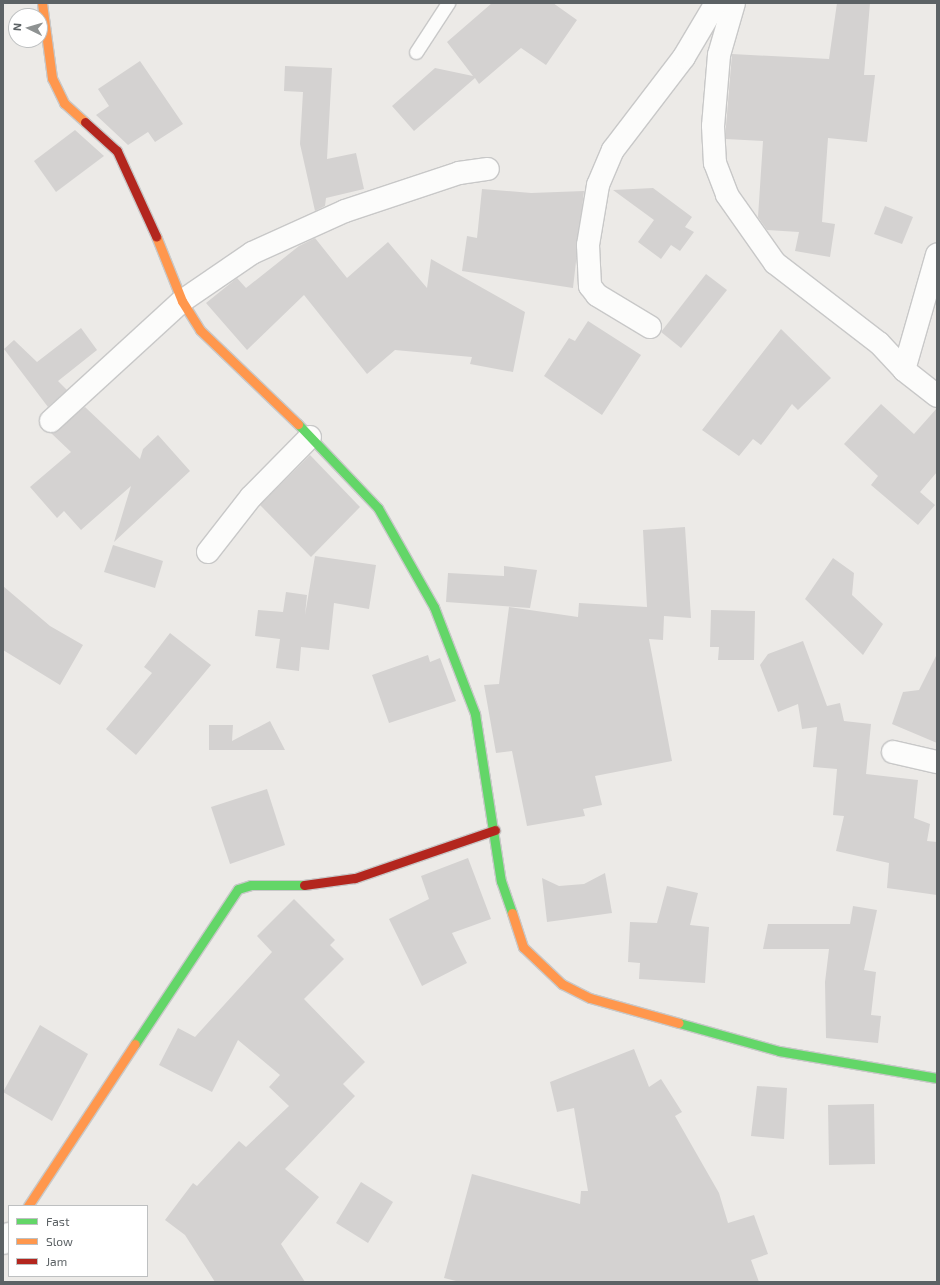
<!DOCTYPE html>
<style>
body{margin:0}
#map{position:relative;width:940px;height:1285px;overflow:hidden;background:#eceae7;font-family:"Exo 2",sans-serif}
div>[style]{position:absolute}
.building>*{inset:0;background:#d4d2d1}
.roads{filter:drop-shadow(1px 0 #c8c8c8) drop-shadow(-1px 0 #c8c8c8) drop-shadow(0 1px #c8c8c8) drop-shadow(0 -1px #c8c8c8)}
.lane>*{height:13px;margin:-6.5px;padding:0 6.5px;transform-origin:6.5px;border-radius:6.5px;background:#fcfcfb}
.street>*{height:22px;margin:-11px;padding:0 11px;transform-origin:11px;border-radius:11px;background:#fcfcfb}
.fast>*{height:9px;margin:-4.5px;padding:0 4.5px;transform-origin:4.5px;border-radius:4.5px;background:#63d668}
.slow>*{height:9px;margin:-4.5px;padding:0 4.5px;transform-origin:4.5px;border-radius:4.5px;background:#ff974d}
.jam>*{height:9px;margin:-4.5px;padding:0 4.5px;transform-origin:4.5px;border-radius:4.5px;background:#b3261e}
span{translate:-50% -50%;white-space:nowrap;text-align:center;line-height:1.15;-webkit-text-stroke:3px #fff;paint-order:stroke}
.frame{position:absolute;inset:0;border:4px solid #5c6265;pointer-events:none}
.legend{position:absolute;left:8px;top:1205px;width:140px;height:72px;box-sizing:border-box;background:#fff;border:1px solid #bec0c1;margin:0;padding:5px 7px;list-style:none;font-size:12px;color:#5c6265}
.legend li{display:flex;align-items:center;gap:8px;height:20px}
.legend b{width:20px;border:1px solid #bec0c1}
.north{position:absolute;left:8px;top:8px;width:40px;height:40px;box-sizing:border-box;background:#fff;border:1px solid #bec0c1;border-radius:50%;rotate:275deg;font-size:11px;font-weight:700;line-height:16px;text-align:center;color:#5c6265}
.north::after{content:'';display:block;margin:auto;width:14px;height:18px;background:#8e9292;clip-path:polygon(50% 0,100% 100%,50% 72%,0 100%)}
</style>
<div id="map">
<div class="building">
<div style="clip-path:polygon(492px 3px,553px 3px,577px 20px,546px 65px,521px 48px,479px 84px,475px 78px,414px 131px,392px 106px,435px 68px,473px 76px,447px 42px)"></div>
<div style="clip-path:polygon(837px 3px,870px 3px,864px 75px,875px 75px,867px 142px,828px 138px,822px 222px,835px 224px,830px 257px,795px 251px,799px 232px,767px 230px,758px 217px,763px 141px,726px 139px,726px 126px,732px 54px,829px 59px)"></div>
<div style="clip-path:polygon(140px 61px,183px 124px,155px 142px,148px 132px,128px 145px,96px 115px,109px 106px,98px 89px)"></div>
<div style="clip-path:polygon(285px 66px,332px 68px,327px 159px,356px 153px,364px 189px,326px 198px,325px 206px,315px 211px,300px 144px,303px 92px,284px 91px)"></div>
<div style="clip-path:polygon(75px 130px,104px 156px,56px 192px,34px 161px)"></div>
<div style="clip-path:polygon(653px 188px,692px 217px,685px 227px,694px 232px,680px 251px,671px 245px,661px 259px,638px 242px,654px 220px,613px 190px)"></div>
<div style="clip-path:polygon(482px 189px,531px 193px,584px 191px,573px 288px,462px 271px,467px 236px,477px 238px)"></div>
<div style="clip-path:polygon(885px 206px,913px 217px,902px 244px,874px 234px)"></div>
<div style="clip-path:polygon(315px 238px,347px 278px,388px 242px,427px 288px,431px 259px,525px 312px,513px 372px,470px 364px,472px 357px,395px 350px,367px 374px,304px 295px,247px 350px,206px 303px,237px 278px,246px 288px,299px 246px)"></div>
<div style="clip-path:polygon(706px 274px,727px 290px,681px 348px,661px 332px)"></div>
<div style="clip-path:polygon(588px 321px,641px 355px,602px 415px,544px 376px,569px 338px,575px 341px)"></div>
<div style="clip-path:polygon(81px 328px,97px 350px,58px 381px,67px 390px,48px 407px,4px 349px,14px 340px,37px 362px)"></div>
<div style="clip-path:polygon(781px 329px,831px 378px,798px 410px,792px 404px,761px 445px,753px 439px,739px 456px,702px 430px)"></div>
<div style="clip-path:polygon(881px 404px,914px 434px,937px 408px,937px 472px,920px 492px,935px 505px,918px 525px,871px 485px,878px 476px,844px 444px)"></div>
<div style="clip-path:polygon(85px 407px,140px 459px,143px 449px,158px 435px,190px 471px,114px 542px,131px 486px,81px 530px,64px 511px,57px 518px,30px 487px,71px 452px,51px 433px)"></div>
<div style="clip-path:polygon(310px 455px,360px 507px,311px 557px,260px 505px)"></div>
<div style="clip-path:polygon(685px 527px,691px 618px,664px 616px,663px 640px,649px 639px,672px 761px,595px 776px,602px 805px,583px 809px,585px 816px,527px 826px,512px 751px,496px 753px,484px 685px,499px 684px,509px 607px,578px 617px,579px 603px,647px 607px,643px 530px)"></div>
<div style="clip-path:polygon(113px 545px,163px 561px,155px 588px,104px 572px)"></div>
<div style="clip-path:polygon(315px 556px,376px 565px,369px 609px,334px 603px,329px 650px,301px 647px,299px 671px,276px 668px,280px 639px,255px 636px,258px 610px,283px 612px,286px 592px,307px 595px,305px 615px)"></div>
<div style="clip-path:polygon(833px 558px,854px 573px,852px 595px,883px 624px,863px 655px,805px 599px)"></div>
<div style="clip-path:polygon(504px 566px,537px 570px,530px 608px,446px 602px,448px 573px,504px 576px)"></div>
<div style="clip-path:polygon(3px 586px,50px 626px,83px 645px,60px 685px,3px 650px)"></div>
<div style="clip-path:polygon(711px 610px,755px 611px,754px 660px,718px 660px,719px 647px,710px 647px)"></div>
<div style="clip-path:polygon(170px 633px,211px 665px,136px 755px,106px 729px,152px 673px,144px 667px)"></div>
<div style="clip-path:polygon(803px 641px,827px 706px,840px 703px,844px 721px,871px 724px,866px 774px,918px 780px,914px 818px,930px 824px,927px 841px,937px 842px,937px 895px,887px 888px,889px 863px,836px 851px,844px 816px,833px 815px,837px 769px,813px 767px,817px 727px,802px 729px,798px 704px,778px 712px,760px 665px,768px 654px)"></div>
<div style="clip-path:polygon(937px 654px,937px 743px,892px 724px,903px 692px,919px 690px)"></div>
<div style="clip-path:polygon(428px 655px,430px 662px,440px 658px,456px 701px,389px 723px,372px 675px)"></div>
<div style="clip-path:polygon(270px 721px,285px 750px,209px 750px,209px 725px,233px 725px,232px 741px)"></div>
<div style="clip-path:polygon(267px 789px,285px 845px,230px 864px,211px 807px)"></div>
<div style="clip-path:polygon(468px 858px,491px 919px,452px 933px,467px 963px,422px 986px,389px 919px,429px 899px,421px 876px)"></div>
<div style="clip-path:polygon(605px 873px,612px 913px,547px 922px,542px 878px,559px 886px,584px 884px)"></div>
<div style="clip-path:polygon(667px 886px,698px 893px,690px 925px,709px 927px,705px 983px,639px 979px,640px 963px,628px 962px,630px 922px,657px 923px)"></div>
<div style="clip-path:polygon(294px 899px,335px 940px,330px 945px,344px 959px,304px 999px,365px 1062px,343px 1084px,355px 1096px,285px 1169px,319px 1197px,281px 1244px,305px 1282px,215px 1282px,185px 1235px,165px 1220px,193px 1183px,197px 1186px,239px 1141px,246px 1147px,289px 1106px,269px 1087px,280px 1075px,238px 1040px,212px 1092px,159px 1065px,178px 1028px,195px 1037px,272px 952px,257px 936px)"></div>
<div style="clip-path:polygon(853px 906px,877px 910px,864px 970px,876px 972px,871px 1015px,881px 1016px,878px 1043px,826px 1038px,825px 982px,829px 949px,763px 949px,768px 924px,850px 924px)"></div>
<div style="clip-path:polygon(40px 1025px,88px 1054px,52px 1121px,3px 1092px)"></div>
<div style="clip-path:polygon(634px 1049px,649px 1087px,661px 1079px,682px 1112px,675px 1116px,719px 1193px,728px 1223px,754px 1215px,768px 1254px,751px 1260px,759px 1282px,460px 1282px,444px 1278px,472px 1174px,580px 1204px,581px 1191px,588px 1191px,574px 1108px,557px 1112px,550px 1082px)"></div>
<div style="clip-path:polygon(757px 1086px,787px 1088px,784px 1139px,751px 1136px)"></div>
<div style="clip-path:polygon(874px 1104px,875px 1164px,829px 1165px,828px 1105px)"></div>
<div style="clip-path:polygon(361px 1182px,393px 1202px,368px 1243px,336px 1223px)"></div>
</div>
<div class="roads">
<div class="lane">
<div style="left:416px;top:52px;width:59px;rotate:-56.9deg"></div>
</div>
<div class="street">
<div style="left:734px;top:3px;width:54px;rotate:106.1deg"></div>
<div style="left:719px;top:55px;width:71px;rotate:94.8deg"></div>
<div style="left:713px;top:126px;width:37px;rotate:87deg"></div>
<div style="left:715px;top:163px;width:34px;rotate:69deg"></div>
<div style="left:727px;top:195px;width:83px;rotate:54.8deg"></div>
<div style="left:775px;top:263px;width:131px;rotate:37.6deg"></div>
<div style="left:879px;top:343px;width:37px;rotate:47deg"></div>
<div style="left:904px;top:370px;width:42px;rotate:38.2deg"></div>
<div style="left:650px;top:327px;width:62px;rotate:-148.9deg"></div>
<div style="left:597px;top:295px;width:11px;rotate:-128deg"></div>
<div style="left:590px;top:286px;width:41px;rotate:-92.8deg"></div>
<div style="left:588px;top:245px;width:61px;rotate:-80.5deg"></div>
<div style="left:598px;top:185px;width:38px;rotate:-67deg"></div>
<div style="left:613px;top:150px;width:117px;rotate:-52.6deg"></div>
<div style="left:684px;top:57px;width:63px;rotate:-59.3deg"></div>
<div style="left:904px;top:370px;width:120px;rotate:-74deg"></div>
<div style="left:51px;top:421px;width:178px;rotate:-42.5deg"></div>
<div style="left:182px;top:301px;width:85px;rotate:-34.4deg"></div>
<div style="left:252px;top:253px;width:102px;rotate:-24.3deg"></div>
<div style="left:345px;top:211px;width:120px;rotate:-18.4deg"></div>
<div style="left:459px;top:173px;width:29px;rotate:-8deg"></div>
<div style="left:208px;top:552px;width:70px;rotate:-52deg"></div>
<div style="left:251px;top:497px;width:84px;rotate:-45.5deg"></div>
<div style="left:893px;top:752px;width:45px;rotate:12.8deg"></div>
<div style="left:3px;top:1243px;width:11px;rotate:-56deg"></div>
</div>
<div class="fast">
<div style="left:298px;top:424px;width:116px;rotate:46.4deg"></div>
<div style="left:378px;top:508px;width:114px;rotate:60.5deg"></div>
<div style="left:434px;top:607px;width:115px;rotate:69deg"></div>
<div style="left:475px;top:714px;width:169px;rotate:81.2deg"></div>
<div style="left:501px;top:881px;width:34px;rotate:71deg"></div>
<div style="left:679px;top:1023px;width:104px;rotate:15.6deg"></div>
<div style="left:779px;top:1051px;width:160px;rotate:9.7deg"></div>
<div style="left:135px;top:1044px;width:186px;rotate:-56.4deg"></div>
<div style="left:238px;top:889px;width:14px;rotate:-17deg"></div>
<div style="left:251px;top:885px;width:53px"></div>
</div>
<div class="slow">
<div style="left:42px;top:3px;width:76px;rotate:82.4deg"></div>
<div style="left:52px;top:78px;width:28px;rotate:64deg"></div>
<div style="left:64px;top:103px;width:28px;rotate:42deg"></div>
<div style="left:156px;top:236px;width:70px;rotate:68.2deg"></div>
<div style="left:182px;top:301px;width:34px;rotate:58deg"></div>
<div style="left:200px;top:330px;width:136px;rotate:43.8deg"></div>
<div style="left:512px;top:913px;width:36px;rotate:72deg"></div>
<div style="left:523px;top:947px;width:54px;rotate:43.5deg"></div>
<div style="left:562px;top:984px;width:31px;rotate:27deg"></div>
<div style="left:590px;top:998px;width:92px;rotate:15.7deg"></div>
<div style="left:28px;top:1206px;width:194px;rotate:-56.6deg"></div>
</div>
<div class="jam">
<div style="left:85px;top:122px;width:43px;rotate:42.2deg"></div>
<div style="left:117px;top:151px;width:94px;rotate:65.4deg"></div>
<div style="left:304px;top:885px;width:51px;rotate:-7.8deg"></div>
<div style="left:355px;top:878px;width:148px;rotate:-18.9deg"></div>
</div>
</div>
<div class="frame"></div>
<ul class="legend">
<li><b style="height:5px;background:#63d668"></b>Fast</li>
<li><b style="height:5px;background:#ff974d"></b>Slow</li>
<li><b style="height:5px;background:#b3261e"></b>Jam</li>
</ul>
<div class="north">N</div>
</div>
